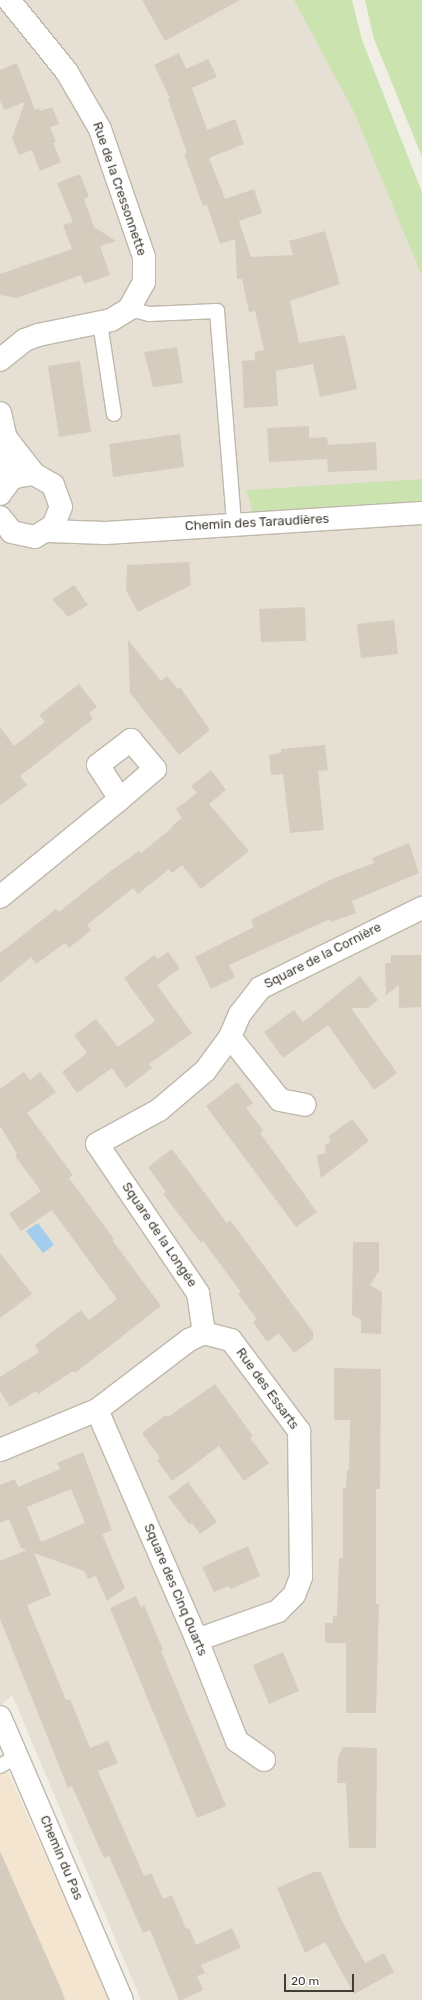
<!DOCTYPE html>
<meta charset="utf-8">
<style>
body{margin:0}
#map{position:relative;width:422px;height:2000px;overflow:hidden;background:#f1eee5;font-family:Rubik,sans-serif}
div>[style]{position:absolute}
.residential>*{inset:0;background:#e5e0d3}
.commercial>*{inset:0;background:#f3e5d0}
.green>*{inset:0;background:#cbe4af}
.water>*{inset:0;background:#a3cdec}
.building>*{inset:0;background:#d5ccbe}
.roads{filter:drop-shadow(1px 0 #bfb8ab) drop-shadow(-1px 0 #bfb8ab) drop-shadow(0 1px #bfb8ab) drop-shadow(0 -1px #bfb8ab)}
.service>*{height:14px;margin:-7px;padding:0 7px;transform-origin:7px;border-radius:7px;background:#fff}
.minor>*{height:22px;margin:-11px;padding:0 11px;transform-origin:11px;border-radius:11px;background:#fff}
span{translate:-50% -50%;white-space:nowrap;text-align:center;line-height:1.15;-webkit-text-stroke:3px #fff;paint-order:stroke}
.street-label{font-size:13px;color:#433e35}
.scale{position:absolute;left:284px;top:1974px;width:70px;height:18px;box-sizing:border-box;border:2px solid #433e35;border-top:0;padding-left:5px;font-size:12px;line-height:14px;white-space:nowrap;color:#433e35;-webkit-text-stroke:3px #fff;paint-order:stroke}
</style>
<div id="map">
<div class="residential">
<div style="clip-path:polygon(0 0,298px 0,351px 92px,422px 261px,422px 2000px,141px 2000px,12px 1695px,0 1706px)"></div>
</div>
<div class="commercial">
<div style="clip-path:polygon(0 1755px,110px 2000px,0 2000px)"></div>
</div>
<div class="green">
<div style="clip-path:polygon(294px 0,352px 0,362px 40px,422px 192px,422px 276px,354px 112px)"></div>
<div style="clip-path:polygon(365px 0,422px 0,422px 157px,374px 39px)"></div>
<div style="clip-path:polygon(422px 479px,422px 501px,253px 512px,246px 490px)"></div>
</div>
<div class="water">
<div style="clip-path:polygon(38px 1223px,54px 1245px,43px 1253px,26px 1231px)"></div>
</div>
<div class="building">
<div style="clip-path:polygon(142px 0,240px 0,165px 41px)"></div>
<div style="clip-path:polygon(179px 53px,186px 69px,208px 59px,217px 77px,192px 88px,207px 130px,235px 119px,244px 144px,209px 158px,225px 199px,254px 189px,262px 213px,239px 221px,251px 257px,293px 255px,289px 241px,325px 231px,340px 284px,290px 301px,299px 343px,345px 335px,357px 389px,320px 397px,313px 364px,276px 371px,278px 406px,244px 408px,242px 361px,255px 360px,255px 352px,264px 350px,255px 311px,249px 312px,242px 279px,237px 279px,235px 239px,220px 244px,207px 205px,203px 206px,194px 181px,184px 154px,187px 153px,168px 99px,170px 98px,154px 65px)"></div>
<div style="clip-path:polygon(17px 63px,35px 110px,39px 108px,40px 111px,52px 107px,59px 124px,50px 127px,56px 142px,53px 143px,61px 162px,40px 171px,32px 150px,19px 155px,12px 138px,25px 102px,4px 110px,0 100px,0 70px)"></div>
<div style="clip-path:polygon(80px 174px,89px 197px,84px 199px,94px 227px,116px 241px,100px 246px,110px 275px,84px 284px,81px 275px,17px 298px,0 295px,0 274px,72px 249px,63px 225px,73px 222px,57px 183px)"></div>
<div style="clip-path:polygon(177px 347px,183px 383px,153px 387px,144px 352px)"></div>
<div style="clip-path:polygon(80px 361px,91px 432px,59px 437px,48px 366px)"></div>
<div style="clip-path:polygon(309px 426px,309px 438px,327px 437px,328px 445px,376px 442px,377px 470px,328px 472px,327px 459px,269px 462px,267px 428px)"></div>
<div style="clip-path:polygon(180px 434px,184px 467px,113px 477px,109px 444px)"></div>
<div style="clip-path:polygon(189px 562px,191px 585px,138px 612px,126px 590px,127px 565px)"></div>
<div style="clip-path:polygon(74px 585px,88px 605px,68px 617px,52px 599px)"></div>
<div style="clip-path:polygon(305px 607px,306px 641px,261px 642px,259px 609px)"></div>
<div style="clip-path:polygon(394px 620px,398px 654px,361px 658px,357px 624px)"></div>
<div style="clip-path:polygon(128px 640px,161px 681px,167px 676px,178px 689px,180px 687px,210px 730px,179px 755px,130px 693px)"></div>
<div style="clip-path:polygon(79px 684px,97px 707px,89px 713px,93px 719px,20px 776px,27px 785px,0 806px,0 727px,14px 746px,45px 722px,39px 715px)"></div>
<div style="clip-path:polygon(325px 745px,328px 770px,318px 771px,324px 830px,290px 833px,283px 774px,271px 775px,269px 755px,281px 753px,281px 749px)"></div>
<div style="clip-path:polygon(211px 770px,226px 790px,209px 804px,249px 851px,201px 889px,182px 865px,172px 873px,169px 869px,138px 894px,133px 888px,87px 925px,91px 930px,69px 948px,65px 943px,36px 964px,31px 957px,0 983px,0 953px,56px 909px,59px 912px,108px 873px,139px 851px,141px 853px,173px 827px,172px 826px,182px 818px,176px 809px,197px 793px,191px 786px)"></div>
<div style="clip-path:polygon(409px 843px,419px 873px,352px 901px,356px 913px,331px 922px,330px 919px,229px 965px,235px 977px,211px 989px,195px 957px,254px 927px,251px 920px,334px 878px,374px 863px,372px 858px)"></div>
<div style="clip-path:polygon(168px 952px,180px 968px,157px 985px,192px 1033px,149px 1064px,152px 1068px,126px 1088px,112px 1068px,77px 1093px,62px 1072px,87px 1053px,74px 1035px,96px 1019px,118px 1047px,155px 1021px,124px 978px,154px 955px,158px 959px)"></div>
<div style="clip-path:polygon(391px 955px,421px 955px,421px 1007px,399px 1008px,399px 985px,386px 995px,385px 963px,391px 963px)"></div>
<div style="clip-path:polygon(360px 976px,378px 1000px,368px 1008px,351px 1008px,397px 1073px,374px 1090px,328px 1025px,283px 1058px,264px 1032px,294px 1010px,303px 1022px)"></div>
<div style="clip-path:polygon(24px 1072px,30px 1080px,40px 1072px,56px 1092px,27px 1113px,73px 1175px,69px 1178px,114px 1239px,113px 1241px,161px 1306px,75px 1373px,73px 1371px,38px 1394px,36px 1391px,10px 1407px,0 1391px,0 1377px,39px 1352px,35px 1345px,81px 1310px,89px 1320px,117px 1299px,52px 1210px,21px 1231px,9px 1214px,41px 1191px,15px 1156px,17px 1154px,0 1126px,0 1089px)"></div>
<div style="clip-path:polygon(237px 1082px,253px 1103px,246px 1108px,263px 1130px,260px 1133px,317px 1212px,296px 1227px,206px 1106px)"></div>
<div style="clip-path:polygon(352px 1119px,369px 1141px,321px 1178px,317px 1155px,326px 1153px,325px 1145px,330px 1142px,329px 1136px)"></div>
<div style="clip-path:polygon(172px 1149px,227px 1223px,230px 1220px,313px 1332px,313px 1339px,294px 1353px,279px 1333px,267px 1342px,253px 1322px,257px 1319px,238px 1294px,241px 1292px,203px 1241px,201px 1243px,163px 1194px,166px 1192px,148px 1167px)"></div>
<div style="clip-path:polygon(353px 1242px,379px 1242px,379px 1271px,370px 1285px,382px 1292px,381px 1334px,361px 1333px,361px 1320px,352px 1315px)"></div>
<div style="clip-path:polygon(0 1253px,32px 1294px,0 1318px)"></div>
<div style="clip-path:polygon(334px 1368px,381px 1369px,380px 1489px,376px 1489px,376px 1604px,379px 1604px,376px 1713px,346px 1713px,346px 1643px,325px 1643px,325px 1623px,333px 1623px,333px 1616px,337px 1616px,339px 1558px,343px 1558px,343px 1488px,346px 1488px,347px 1470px,349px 1470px,350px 1420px,334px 1420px)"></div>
<div style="clip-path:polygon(215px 1384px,253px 1436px,250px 1438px,269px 1463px,244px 1481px,219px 1446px,172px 1481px,157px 1460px,160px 1458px,142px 1433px,166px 1415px,168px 1417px)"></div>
<div style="clip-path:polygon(evenodd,83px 1452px,112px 1530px,102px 1534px,125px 1588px,107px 1601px,96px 1576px,88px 1579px,84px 1571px,34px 1553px,51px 1595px,27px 1605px,66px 1700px,70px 1699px,90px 1748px,108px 1741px,118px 1763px,98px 1771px,144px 1876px,151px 1873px,163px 1899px,172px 1895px,186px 1929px,189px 1928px,196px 1945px,232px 1928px,241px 1948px,201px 1965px,205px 1973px,197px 1976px,203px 1990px,182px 2000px,179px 2000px,150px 1930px,143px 1933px,109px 1856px,104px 1858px,72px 1786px,68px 1788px,0 1619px,0 1561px,27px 1550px,21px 1548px,9px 1519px,0 1523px,0 1485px,15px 1479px,18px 1487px,60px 1469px,57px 1463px,83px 1452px,71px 1489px,85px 1523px,41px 1542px,27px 1507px,71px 1489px)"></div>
<div style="clip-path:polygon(188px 1482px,217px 1522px,200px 1534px,192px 1523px,190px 1525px,168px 1497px)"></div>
<div style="clip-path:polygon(248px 1546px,260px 1576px,231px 1589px,229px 1586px,214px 1592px,202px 1567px)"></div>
<div style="clip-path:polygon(136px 1596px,141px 1607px,144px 1605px,163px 1650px,161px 1651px,226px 1806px,197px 1818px,110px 1608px)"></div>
<div style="clip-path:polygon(283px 1652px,299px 1691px,269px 1704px,253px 1665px)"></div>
<div style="clip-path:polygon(343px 1747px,377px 1748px,376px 1848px,349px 1848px,346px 1783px,337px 1783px,338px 1757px)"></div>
<div style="clip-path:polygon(0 1851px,61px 1989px,65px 2000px,0 2000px)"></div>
<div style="clip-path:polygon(314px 1872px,321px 1872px,341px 1919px,365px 1963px,384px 1953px,394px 1972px,354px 1994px,325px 1942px,305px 1953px,277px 1888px)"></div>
</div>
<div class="roads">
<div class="service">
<div style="left:129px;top:309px;width:21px;rotate:14deg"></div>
<div style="left:149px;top:314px;width:68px;rotate:-2.5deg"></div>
<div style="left:217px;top:311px;width:214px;rotate:85.4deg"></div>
<div style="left:100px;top:323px;width:92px;rotate:81.3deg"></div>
<div style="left:0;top:1766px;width:20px;rotate:-30deg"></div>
</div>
<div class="minor">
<div style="left:0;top:360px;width:32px;rotate:-39deg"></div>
<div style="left:25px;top:340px;width:14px;rotate:-21deg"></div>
<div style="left:38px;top:335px;width:75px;rotate:-11.6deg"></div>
<div style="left:111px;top:320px;width:21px;rotate:-31deg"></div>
<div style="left:129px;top:309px;width:31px;rotate:-61deg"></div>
<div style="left:144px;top:282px;width:25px;rotate:-90deg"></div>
<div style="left:144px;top:257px;width:135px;rotate:-109deg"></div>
<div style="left:100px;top:129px;width:66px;rotate:-120.1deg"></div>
<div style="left:67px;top:72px;width:92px;rotate:-128.9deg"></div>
<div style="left:0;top:413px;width:26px;rotate:77deg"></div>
<div style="left:6px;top:438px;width:33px;rotate:97deg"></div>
<div style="left:2px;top:471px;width:16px;rotate:83deg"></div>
<div style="left:6px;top:438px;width:46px;rotate:52.1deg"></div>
<div style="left:0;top:494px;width:19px;rotate:-54deg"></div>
<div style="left:11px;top:479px;width:9px;rotate:-21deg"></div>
<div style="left:19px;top:476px;width:15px;rotate:-8deg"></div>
<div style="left:34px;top:474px;width:22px;rotate:30deg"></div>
<div style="left:53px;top:485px;width:23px;rotate:70deg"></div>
<div style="left:61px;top:507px;width:21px;rotate:113deg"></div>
<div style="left:53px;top:526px;width:21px;rotate:149deg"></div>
<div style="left:35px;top:537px;width:24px;rotate:-168deg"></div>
<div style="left:12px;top:532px;width:19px;rotate:-129deg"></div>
<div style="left:48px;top:531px;width:57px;rotate:2deg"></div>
<div style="left:105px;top:533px;width:318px;rotate:-3.6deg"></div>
<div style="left:0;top:897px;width:155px;rotate:-39.2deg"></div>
<div style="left:120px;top:799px;width:46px;rotate:-40.6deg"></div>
<div style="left:155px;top:769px;width:38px;rotate:-130deg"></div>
<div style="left:131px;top:740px;width:41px;rotate:142.9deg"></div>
<div style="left:98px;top:765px;width:40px;rotate:57.1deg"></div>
<div style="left:230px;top:1037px;width:80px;rotate:51.6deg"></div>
<div style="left:280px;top:1100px;width:25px;rotate:11deg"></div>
<div style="left:204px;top:1333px;width:40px;rotate:-98.5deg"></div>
<div style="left:198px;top:1293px;width:180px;rotate:-124.1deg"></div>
<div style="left:97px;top:1144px;width:71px;rotate:-28.7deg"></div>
<div style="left:159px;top:1110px;width:60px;rotate:-40.3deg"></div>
<div style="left:205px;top:1071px;width:42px;rotate:-53.7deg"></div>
<div style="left:230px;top:1037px;width:25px;rotate:-67deg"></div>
<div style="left:240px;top:1014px;width:33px;rotate:-52deg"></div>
<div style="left:260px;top:988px;width:181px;rotate:-26.3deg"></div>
<div style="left:97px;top:1410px;width:251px;rotate:66.5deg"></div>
<div style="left:197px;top:1640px;width:109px;rotate:68.4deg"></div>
<div style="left:237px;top:1741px;width:33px;rotate:35deg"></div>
<div style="left:0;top:1450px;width:105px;rotate:-22.4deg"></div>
<div style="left:97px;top:1410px;width:116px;rotate:-37.3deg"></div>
<div style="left:189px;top:1340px;width:17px;rotate:-25deg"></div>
<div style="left:204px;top:1333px;width:28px;rotate:15deg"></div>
<div style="left:231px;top:1340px;width:114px;rotate:53.2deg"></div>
<div style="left:299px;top:1431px;width:146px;rotate:89.2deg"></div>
<div style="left:301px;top:1577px;width:19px;rotate:111deg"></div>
<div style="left:294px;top:1595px;width:23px;rotate:135deg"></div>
<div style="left:278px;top:1611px;width:86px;rotate:160.3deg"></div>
<div style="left:0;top:1717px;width:308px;rotate:66.7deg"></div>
</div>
</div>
<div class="street-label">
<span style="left:119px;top:189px;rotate:71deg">Rue de la Cressonnette</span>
<span style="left:257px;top:523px;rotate:-3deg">Chemin des Taraudières</span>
<span style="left:323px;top:956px;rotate:-27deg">Square de la Cornière</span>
<span style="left:159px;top:1235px;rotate:56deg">Square de la Longée</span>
<span style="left:267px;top:1389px;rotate:54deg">Rue des Essarts</span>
<span style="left:175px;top:1590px;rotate:67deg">Square des Cinq Quarts</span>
<span style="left:61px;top:1858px;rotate:67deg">Chemin du Pas</span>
</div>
<div class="scale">20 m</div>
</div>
